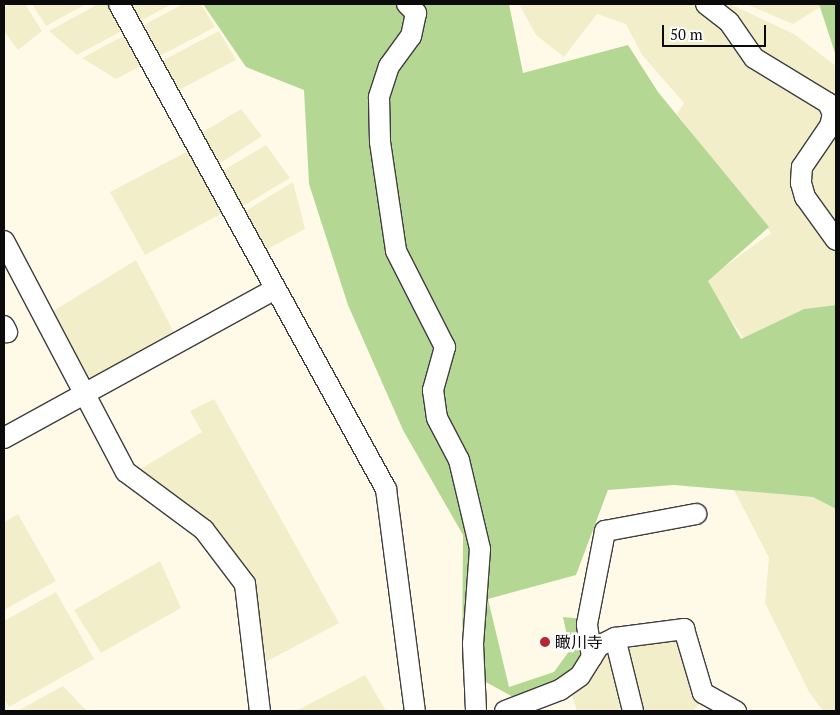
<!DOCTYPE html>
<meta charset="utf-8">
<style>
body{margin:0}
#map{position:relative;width:840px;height:715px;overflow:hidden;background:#fffae8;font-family:"PT Serif","Noto Sans JP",serif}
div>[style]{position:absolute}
.farmland>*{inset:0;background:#f3eeca}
.forest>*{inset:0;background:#b4d894}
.roads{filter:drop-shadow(1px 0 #3e3e3e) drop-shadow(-1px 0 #3e3e3e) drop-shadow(0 1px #3e3e3e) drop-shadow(0 -1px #3e3e3e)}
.minor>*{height:20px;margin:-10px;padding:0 10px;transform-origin:10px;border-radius:10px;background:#fff}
.dots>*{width:14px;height:14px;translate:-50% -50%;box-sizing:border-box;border:2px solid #fff;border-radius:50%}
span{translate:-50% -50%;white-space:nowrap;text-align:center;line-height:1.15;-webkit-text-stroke:5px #fff;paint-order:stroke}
.poi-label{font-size:16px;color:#0b0b0b}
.left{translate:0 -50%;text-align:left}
.frame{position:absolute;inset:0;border:5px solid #0b0b0b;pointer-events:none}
.scale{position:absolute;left:662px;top:25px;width:104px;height:22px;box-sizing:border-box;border:2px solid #0b0b0b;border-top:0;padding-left:6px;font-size:15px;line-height:18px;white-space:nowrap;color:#0b0b0b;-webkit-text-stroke:4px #fff;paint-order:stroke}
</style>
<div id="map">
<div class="farmland">
<div style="clip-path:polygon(11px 4px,25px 4px,42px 31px,18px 50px,4px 31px,4px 8px)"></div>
<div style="clip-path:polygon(32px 4px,86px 4px,46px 26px)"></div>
<div style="clip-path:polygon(98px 4px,172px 4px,77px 55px,49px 31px)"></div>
<div style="clip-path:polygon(183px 4px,201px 4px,215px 27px,116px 79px,82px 58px)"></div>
<div style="clip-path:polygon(519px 4px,730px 4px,794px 34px,836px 66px,836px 305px,804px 309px,744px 338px,703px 282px,771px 233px,677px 114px,684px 103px,642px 55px,626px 24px,597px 14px,564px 57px,536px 35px)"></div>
<div style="clip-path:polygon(746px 4px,825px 4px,793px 24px)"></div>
<div style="clip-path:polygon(219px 31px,236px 60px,173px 93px,156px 64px)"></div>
<div style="clip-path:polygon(241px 109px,262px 136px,214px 167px,198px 135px)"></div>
<div style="clip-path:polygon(266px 145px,290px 178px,238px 209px,219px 173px)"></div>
<div style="clip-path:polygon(190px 150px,224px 212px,145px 255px,110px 192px)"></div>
<div style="clip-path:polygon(293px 182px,305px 229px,262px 252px,239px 215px)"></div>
<div style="clip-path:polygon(136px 260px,177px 338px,90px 391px,50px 313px)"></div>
<div style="clip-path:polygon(214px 399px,339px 623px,262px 664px,252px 578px,137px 471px,202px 432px,190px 411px)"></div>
<div style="clip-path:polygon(734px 490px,813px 497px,836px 509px,836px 711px,823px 711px,809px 692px,765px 603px,769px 558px)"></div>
<div style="clip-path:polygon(18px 514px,56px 581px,4px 610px,4px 522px)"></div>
<div style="clip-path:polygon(160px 561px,181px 608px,101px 653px,74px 610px)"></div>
<div style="clip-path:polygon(56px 592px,94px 659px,9px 707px,4px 699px,4px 621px)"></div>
<div style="clip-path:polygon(684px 629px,704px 698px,693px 711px,577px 711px,570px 690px,592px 657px)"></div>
<div style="clip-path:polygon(365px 675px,386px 711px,296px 711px)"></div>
<div style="clip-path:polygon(63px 686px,87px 711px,17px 711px)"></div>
</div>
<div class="forest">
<div style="clip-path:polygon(203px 4px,509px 4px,523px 73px,628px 45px,658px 92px,769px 227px,708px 281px,741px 339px,804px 309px,836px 305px,836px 509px,813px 497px,674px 485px,608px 490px,576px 575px,488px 599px,509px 687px,554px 672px,570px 650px,563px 617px,585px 619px,586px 657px,564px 684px,515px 698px,462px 669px,463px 535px,403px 430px,348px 305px,309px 184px,304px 90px,246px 67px)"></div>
<div style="clip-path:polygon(819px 4px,836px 4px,836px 56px)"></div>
</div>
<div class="roads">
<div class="minor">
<div style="left:119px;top:4px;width:554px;rotate:61.17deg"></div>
<div style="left:386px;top:489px;width:224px;rotate:82.6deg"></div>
<div style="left:407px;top:4px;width:13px;rotate:45deg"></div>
<div style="left:416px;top:13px;width:24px;rotate:102deg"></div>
<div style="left:411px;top:36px;width:37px;rotate:126deg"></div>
<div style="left:389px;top:66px;width:33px;rotate:108deg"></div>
<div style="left:379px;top:97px;width:45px;rotate:88.7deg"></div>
<div style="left:380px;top:142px;width:110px;rotate:81.6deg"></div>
<div style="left:396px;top:251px;width:108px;rotate:63deg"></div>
<div style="left:445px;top:347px;width:45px;rotate:105.6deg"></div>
<div style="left:433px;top:390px;width:28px;rotate:82deg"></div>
<div style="left:437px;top:418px;width:47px;rotate:62.4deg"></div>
<div style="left:459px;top:460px;width:91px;rotate:76.7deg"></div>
<div style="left:480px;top:549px;width:95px;rotate:94.2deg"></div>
<div style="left:473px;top:644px;width:67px;rotate:87.4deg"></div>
<div style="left:706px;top:4px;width:29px;rotate:38deg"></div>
<div style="left:729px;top:22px;width:44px;rotate:55.2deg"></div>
<div style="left:754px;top:58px;width:87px;rotate:31.3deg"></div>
<div style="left:828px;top:103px;width:12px;rotate:66deg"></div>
<div style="left:833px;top:114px;width:12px;rotate:104deg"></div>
<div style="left:830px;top:126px;width:50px;rotate:124.3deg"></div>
<div style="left:802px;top:167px;width:16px;rotate:94deg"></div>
<div style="left:801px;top:183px;width:15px;rotate:74deg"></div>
<div style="left:805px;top:197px;width:53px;rotate:54.2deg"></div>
<div style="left:4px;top:241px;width:261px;rotate:62.2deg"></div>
<div style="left:126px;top:472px;width:97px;rotate:36.6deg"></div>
<div style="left:204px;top:530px;width:68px;rotate:52.8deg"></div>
<div style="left:245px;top:584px;width:128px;rotate:83.3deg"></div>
<div style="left:4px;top:326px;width:7px;rotate:63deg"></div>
<div style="left:4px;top:438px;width:309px;rotate:-28.8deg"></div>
<div style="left:615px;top:638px;width:75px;rotate:76.1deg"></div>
<div style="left:592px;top:657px;width:33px;rotate:-99deg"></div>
<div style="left:587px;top:624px;width:95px;rotate:-79deg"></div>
<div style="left:605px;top:531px;width:93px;rotate:-10.6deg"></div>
<div style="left:505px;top:711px;width:59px;rotate:-20.9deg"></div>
<div style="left:560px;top:690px;width:24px;rotate:-35deg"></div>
<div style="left:580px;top:676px;width:36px;rotate:-58deg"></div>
<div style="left:599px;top:646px;width:18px;rotate:-27deg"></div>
<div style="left:615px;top:638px;width:70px;rotate:-7.4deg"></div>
<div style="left:684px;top:629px;width:67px;rotate:73.5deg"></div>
<div style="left:703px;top:693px;width:38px;rotate:29deg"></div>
</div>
</div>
<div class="dots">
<div style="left:545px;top:642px;background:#b72631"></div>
</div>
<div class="poi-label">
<span class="left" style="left:555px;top:642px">瞰川寺</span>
</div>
<div class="frame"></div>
<div class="scale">50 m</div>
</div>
